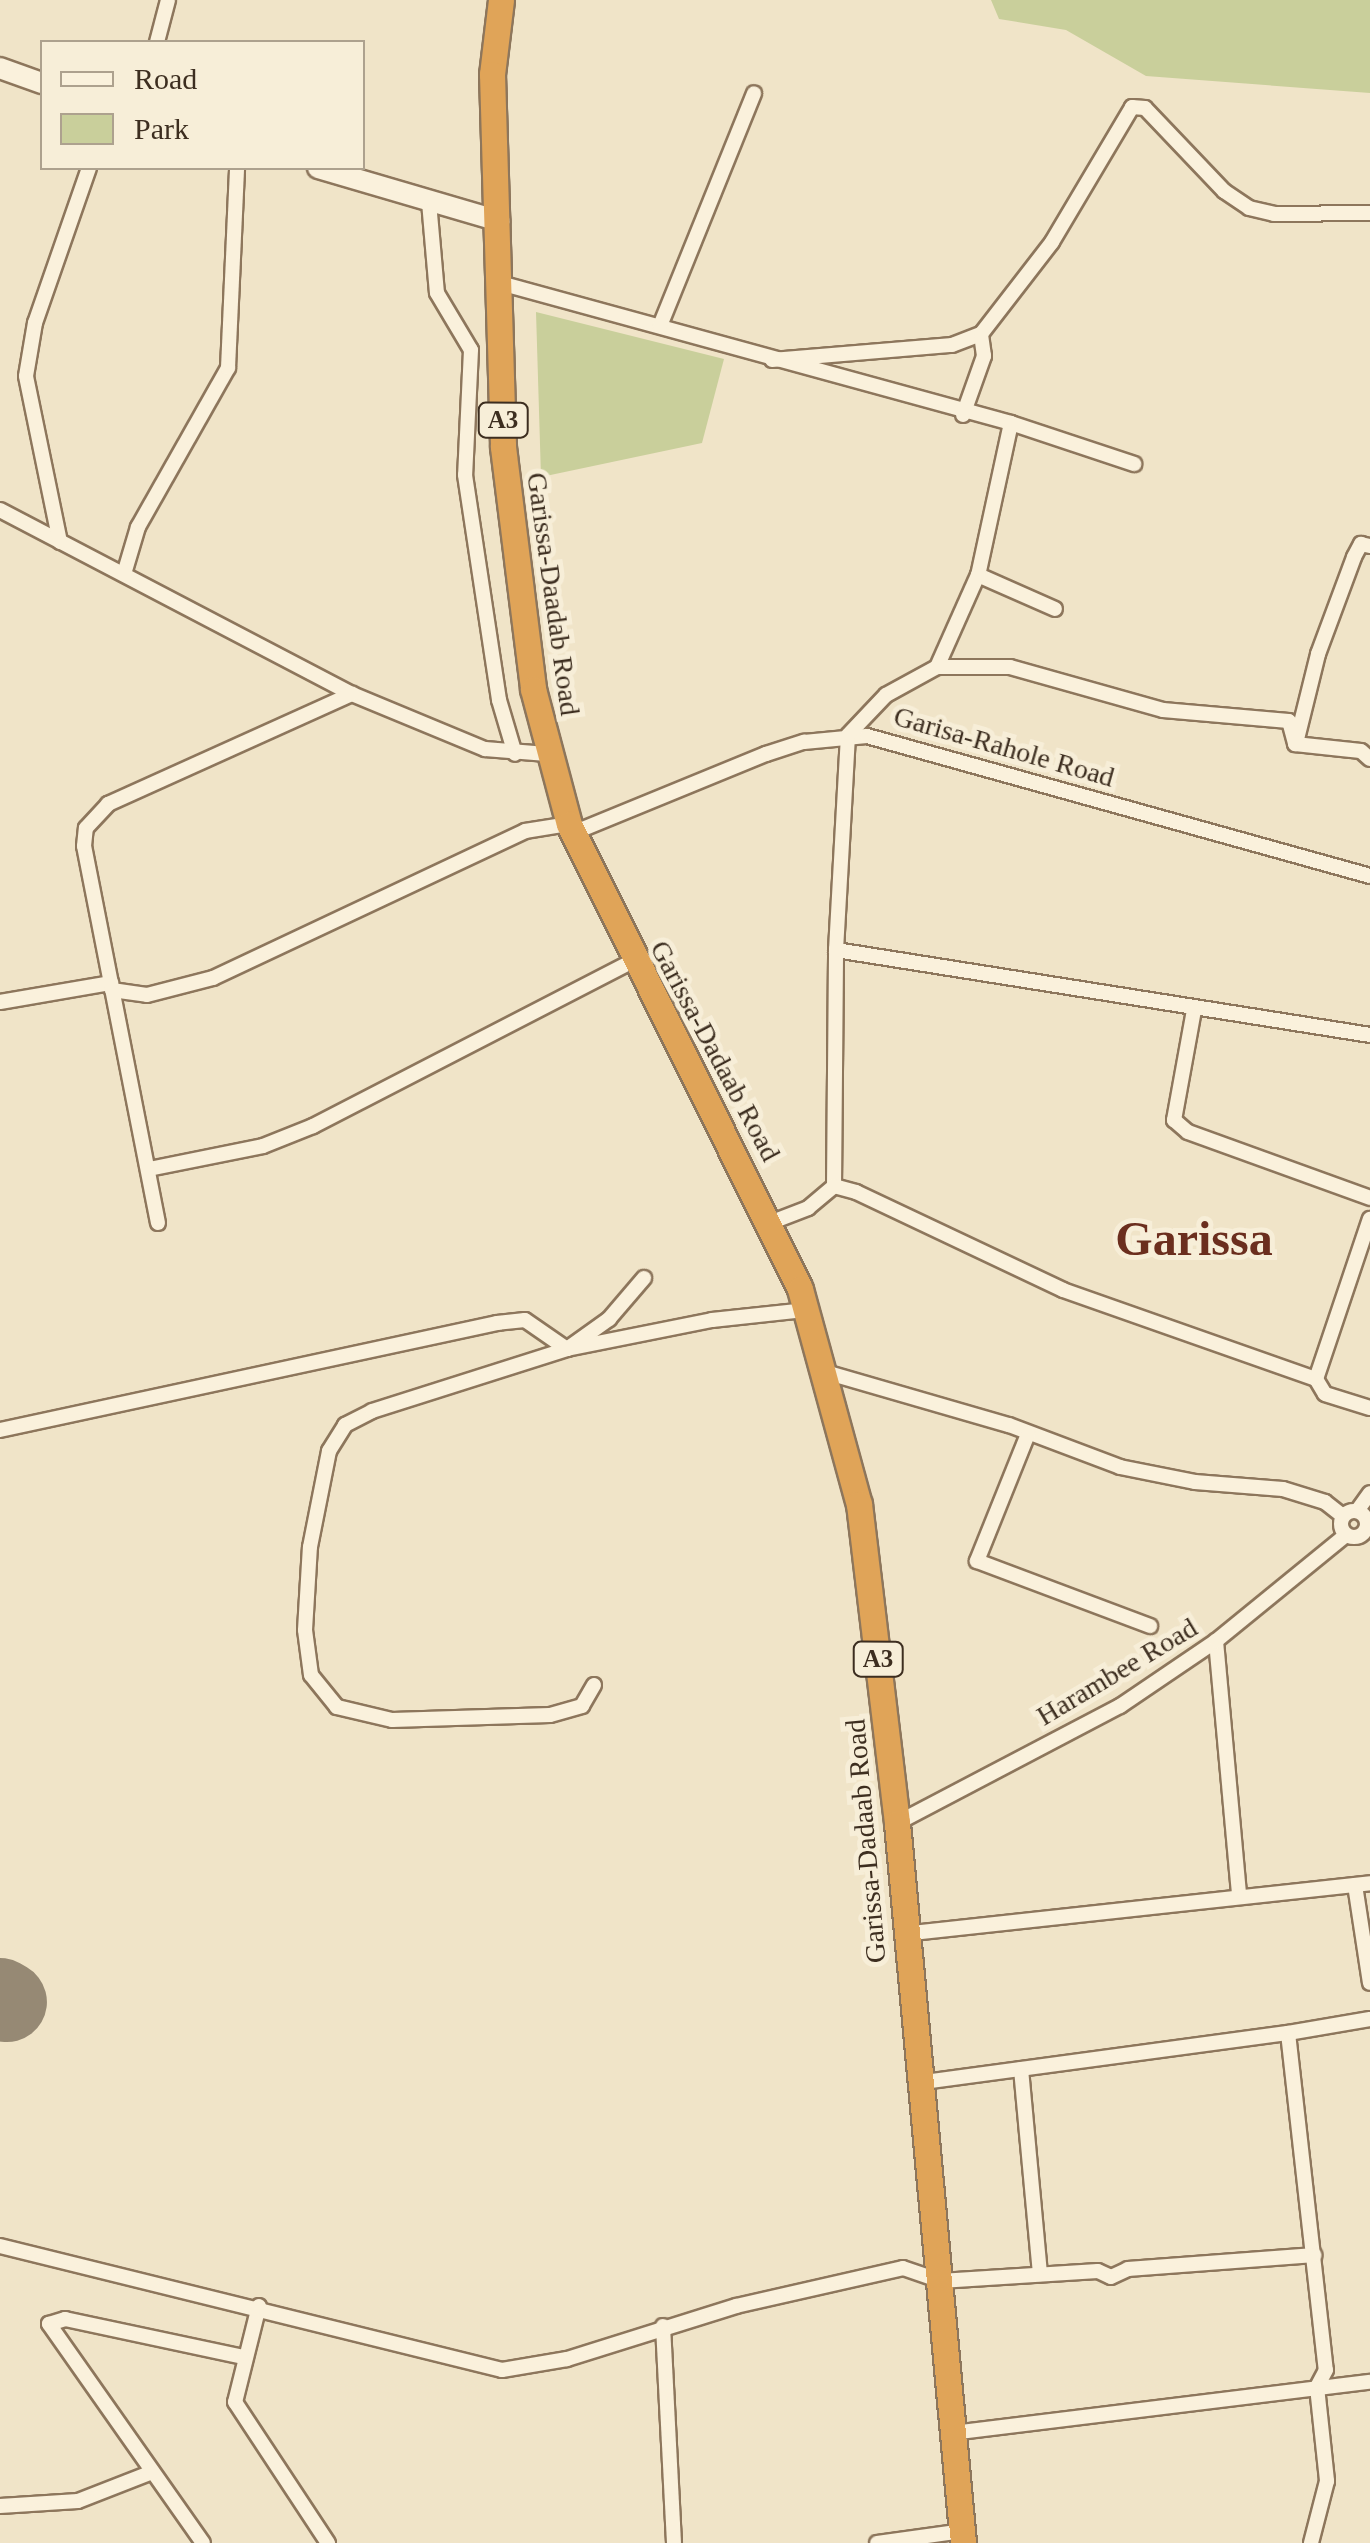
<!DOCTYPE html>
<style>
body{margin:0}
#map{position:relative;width:1370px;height:2543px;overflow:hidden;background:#f0e4c8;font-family:"Times New Roman",serif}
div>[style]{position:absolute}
.green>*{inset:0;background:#c9cf9b}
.runway>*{height:80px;margin:-40px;padding:0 40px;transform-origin:40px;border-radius:40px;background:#968974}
.roads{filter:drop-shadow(2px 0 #8d765c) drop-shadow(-2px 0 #8d765c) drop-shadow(0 2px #8d765c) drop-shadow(0 -2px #8d765c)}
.street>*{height:14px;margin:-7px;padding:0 7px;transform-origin:7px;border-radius:7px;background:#faf1dc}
.street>.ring{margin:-7px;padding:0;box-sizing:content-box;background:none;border:14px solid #faf1dc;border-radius:50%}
.secondary>*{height:20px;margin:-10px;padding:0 10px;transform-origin:10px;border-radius:10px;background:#faf1dc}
.highway>*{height:25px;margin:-12.5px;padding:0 12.5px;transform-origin:12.5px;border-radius:12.5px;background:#e0a458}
span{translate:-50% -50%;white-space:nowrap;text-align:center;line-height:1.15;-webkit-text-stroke:10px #f7eed8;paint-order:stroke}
.shield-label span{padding:2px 8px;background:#f7eed8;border:2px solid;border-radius:8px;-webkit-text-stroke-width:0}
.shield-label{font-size:25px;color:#3d2e20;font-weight:700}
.street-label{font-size:28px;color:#3d2e20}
.town-label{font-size:48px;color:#6b2e1e;font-weight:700}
.legend{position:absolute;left:40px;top:40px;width:325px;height:130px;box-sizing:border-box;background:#f7eed8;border:2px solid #ada18e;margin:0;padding:12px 18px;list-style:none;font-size:30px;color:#3d2e20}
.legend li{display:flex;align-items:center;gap:20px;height:50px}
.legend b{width:50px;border:2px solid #ada18e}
</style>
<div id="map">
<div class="green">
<div style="clip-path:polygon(991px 0,1370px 0,1370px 93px,1146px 76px,1066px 30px,999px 19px)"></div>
<div style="clip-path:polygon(536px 312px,724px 359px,702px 443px,541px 477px)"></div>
</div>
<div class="runway">
<div style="left:0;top:1998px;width:8px;rotate:30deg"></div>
</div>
<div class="roads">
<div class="street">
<div style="left:157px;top:42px;width:43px;rotate:-75.3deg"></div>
<div style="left:429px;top:202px;width:91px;rotate:85deg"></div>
<div style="left:437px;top:293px;width:66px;rotate:59.2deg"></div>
<div style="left:471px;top:350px;width:125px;rotate:92.7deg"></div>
<div style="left:465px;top:475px;width:228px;rotate:81.4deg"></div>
<div style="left:499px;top:700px;width:56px;rotate:73.5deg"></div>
<div style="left:500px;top:283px;width:530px;rotate:15.32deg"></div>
<div style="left:1011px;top:423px;width:130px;rotate:18.4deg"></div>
<div style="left:660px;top:326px;width:251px;rotate:-68deg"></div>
<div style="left:772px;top:360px;width:181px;rotate:-4.8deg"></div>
<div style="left:952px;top:345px;width:31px;rotate:-21deg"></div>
<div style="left:981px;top:334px;width:116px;rotate:-52.3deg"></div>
<div style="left:1052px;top:242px;width:157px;rotate:-59.3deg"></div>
<div style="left:1132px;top:107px;width:13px;rotate:4deg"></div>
<div style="left:1145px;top:108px;width:115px;rotate:46.4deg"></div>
<div style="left:1224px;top:191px;width:30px;rotate:34deg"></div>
<div style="left:1249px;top:208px;width:26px;rotate:13deg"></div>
<div style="left:1274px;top:214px;width:96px;rotate:-0.6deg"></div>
<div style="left:963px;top:415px;width:63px;rotate:-70.4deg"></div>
<div style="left:984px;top:356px;width:22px;rotate:-98deg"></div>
<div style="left:1011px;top:423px;width:156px;rotate:102.2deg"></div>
<div style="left:978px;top:575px;width:84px;rotate:23.8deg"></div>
<div style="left:0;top:510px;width:397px;rotate:27.6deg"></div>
<div style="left:352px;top:694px;width:144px;rotate:22.5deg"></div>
<div style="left:485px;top:749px;width:62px;rotate:4.6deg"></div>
<div style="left:60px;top:542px;width:169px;rotate:-101.6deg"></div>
<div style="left:26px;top:376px;width:54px;rotate:-80.4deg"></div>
<div style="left:35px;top:323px;width:164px;rotate:-70.8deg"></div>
<div style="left:124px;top:574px;width:49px;rotate:-73.4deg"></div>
<div style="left:138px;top:527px;width:183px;rotate:-60.5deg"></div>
<div style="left:228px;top:368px;width:200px;rotate:-87.4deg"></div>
<div style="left:937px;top:667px;width:101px;rotate:-66deg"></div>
<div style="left:1297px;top:739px;width:88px;rotate:-76.1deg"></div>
<div style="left:1318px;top:654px;width:103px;rotate:-69.6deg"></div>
<div style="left:1354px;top:557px;width:15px;rotate:-62deg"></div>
<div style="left:1361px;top:544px;width:9px;rotate:13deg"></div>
<div style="left:573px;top:833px;width:209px;rotate:-22.3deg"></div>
<div style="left:766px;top:754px;width:40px;rotate:-18deg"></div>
<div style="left:804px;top:742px;width:63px;rotate:-5.4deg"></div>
<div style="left:867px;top:736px;width:522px;rotate:15.55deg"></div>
<div style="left:836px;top:950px;width:541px;rotate:9.04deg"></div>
<div style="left:112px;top:990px;width:35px;rotate:8deg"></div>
<div style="left:147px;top:995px;width:68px;rotate:-14.4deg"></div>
<div style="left:213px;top:978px;width:345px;rotate:-25.2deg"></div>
<div style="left:525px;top:831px;width:45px;rotate:-9deg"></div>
<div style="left:0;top:1002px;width:113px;rotate:-9.7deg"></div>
<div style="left:1194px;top:1010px;width:112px;rotate:100.3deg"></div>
<div style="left:1174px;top:1120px;width:18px;rotate:41deg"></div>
<div style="left:1188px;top:1132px;width:194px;rotate:19.9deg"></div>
<div style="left:149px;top:1169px;width:116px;rotate:-11.4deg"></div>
<div style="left:263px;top:1146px;width:54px;rotate:-21.8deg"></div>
<div style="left:313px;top:1126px;width:360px;rotate:-27.3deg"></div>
<div style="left:834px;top:1186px;width:236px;rotate:-89.5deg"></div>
<div style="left:836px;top:950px;width:215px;rotate:-86.8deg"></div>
<div style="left:848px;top:735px;width:55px;rotate:-46.5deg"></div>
<div style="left:886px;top:695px;width:58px;rotate:-28.8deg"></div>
<div style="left:937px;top:667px;width:73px"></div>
<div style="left:1010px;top:667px;width:159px;rotate:15.7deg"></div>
<div style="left:1163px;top:710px;width:126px;rotate:5deg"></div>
<div style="left:1289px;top:721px;width:24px;rotate:75deg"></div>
<div style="left:1295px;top:744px;width:66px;rotate:6.1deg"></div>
<div style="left:1361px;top:751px;width:12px;rotate:42deg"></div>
<div style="left:772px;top:1222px;width:39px;rotate:-21deg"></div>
<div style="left:808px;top:1208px;width:34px;rotate:-40deg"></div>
<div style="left:834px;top:1186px;width:23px;rotate:15deg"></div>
<div style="left:856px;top:1192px;width:229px;rotate:25.3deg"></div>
<div style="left:1063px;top:1290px;width:268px;rotate:19.4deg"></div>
<div style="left:1316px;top:1379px;width:17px;rotate:59deg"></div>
<div style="left:1325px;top:1394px;width:47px;rotate:17.3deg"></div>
<div style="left:158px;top:1223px;width:384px;rotate:-101.1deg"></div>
<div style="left:84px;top:846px;width:18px;rotate:-84deg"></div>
<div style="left:86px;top:828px;width:33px;rotate:-47deg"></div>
<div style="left:108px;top:804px;width:268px;rotate:-24.3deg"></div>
<div style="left:825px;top:1372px;width:191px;rotate:16.1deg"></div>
<div style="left:1009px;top:1425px;width:119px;rotate:20.7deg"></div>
<div style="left:1120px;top:1467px;width:76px;rotate:11.3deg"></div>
<div style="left:1195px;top:1482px;width:88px;rotate:4.5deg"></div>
<div style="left:1283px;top:1489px;width:44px;rotate:17.2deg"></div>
<div style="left:1325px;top:1502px;width:23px;rotate:38deg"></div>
<div style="left:1316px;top:1379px;width:169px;rotate:-71.4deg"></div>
<div style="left:0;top:1430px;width:508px;rotate:-12.15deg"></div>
<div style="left:497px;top:1323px;width:28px;rotate:-6deg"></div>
<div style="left:525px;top:1320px;width:51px;rotate:34.6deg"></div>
<div style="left:567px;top:1349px;width:52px;rotate:-35.5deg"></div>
<div style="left:609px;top:1319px;width:54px;rotate:-49.5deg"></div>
<div style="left:1028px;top:1434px;width:137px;rotate:111.9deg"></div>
<div style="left:977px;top:1561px;width:185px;rotate:20.6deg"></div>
<div class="ring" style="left:1341px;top:1511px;width:12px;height:12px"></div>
<div style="left:1357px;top:1511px;width:22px;rotate:-54deg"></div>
<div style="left:1216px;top:1641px;width:255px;rotate:84.8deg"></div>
<div style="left:594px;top:1685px;width:24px;rotate:120deg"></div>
<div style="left:582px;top:1706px;width:33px;rotate:164deg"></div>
<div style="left:550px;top:1715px;width:158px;rotate:178.2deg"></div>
<div style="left:392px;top:1720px;width:57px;rotate:-166.7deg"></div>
<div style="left:337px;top:1707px;width:41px;rotate:-129.1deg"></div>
<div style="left:311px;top:1675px;width:45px;rotate:-97.6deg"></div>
<div style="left:305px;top:1630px;width:83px;rotate:-86.6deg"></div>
<div style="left:310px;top:1547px;width:98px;rotate:-78.8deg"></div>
<div style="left:329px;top:1451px;width:31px;rotate:-58deg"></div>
<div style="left:345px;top:1425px;width:30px;rotate:-27deg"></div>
<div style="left:372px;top:1411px;width:205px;rotate:-17.6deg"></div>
<div style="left:567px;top:1349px;width:148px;rotate:-11.3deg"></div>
<div style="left:712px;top:1320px;width:95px;rotate:-6.1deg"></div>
<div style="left:897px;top:1823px;width:252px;rotate:-27.7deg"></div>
<div style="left:1120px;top:1706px;width:116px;rotate:-34.1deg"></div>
<div style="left:1216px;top:1641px;width:168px;rotate:-39.2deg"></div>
<div style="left:1355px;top:1885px;width:99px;rotate:81.3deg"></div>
<div style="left:903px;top:1934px;width:470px;rotate:-6.2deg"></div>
<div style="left:1288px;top:2033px;width:83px;rotate:-9.7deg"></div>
<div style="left:1021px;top:2069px;width:206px;rotate:84.7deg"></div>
<div style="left:917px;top:2083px;width:374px;rotate:-7.7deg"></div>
<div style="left:1288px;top:2033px;width:339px;rotate:83.6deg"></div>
<div style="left:1326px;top:2370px;width:19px;rotate:118deg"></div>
<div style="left:1317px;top:2387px;width:95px;rotate:83.9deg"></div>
<div style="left:1327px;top:2481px;width:64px;rotate:104.5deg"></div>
<div style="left:0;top:2246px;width:517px;rotate:13.87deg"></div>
<div style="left:502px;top:2370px;width:66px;rotate:-9.6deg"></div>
<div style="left:567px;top:2359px;width:177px;rotate:-17.4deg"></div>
<div style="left:736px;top:2306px;width:171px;rotate:-12.8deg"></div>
<div style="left:903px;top:2268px;width:39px;rotate:19deg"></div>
<div style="left:940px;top:2281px;width:158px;rotate:-3.6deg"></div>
<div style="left:1098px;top:2271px;width:14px;rotate:25deg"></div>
<div style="left:1111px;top:2277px;width:19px;rotate:-25deg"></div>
<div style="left:1128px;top:2269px;width:187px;rotate:-4.3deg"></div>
<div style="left:259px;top:2306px;width:99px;rotate:104deg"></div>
<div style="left:235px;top:2402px;width:169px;rotate:56.6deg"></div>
<div style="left:663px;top:2326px;width:217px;rotate:87.1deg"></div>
<div style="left:952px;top:2433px;width:421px;rotate:-7deg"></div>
<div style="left:0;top:2506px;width:78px;rotate:-3.7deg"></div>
<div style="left:78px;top:2501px;width:77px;rotate:-21.3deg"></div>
<div style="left:203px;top:2543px;width:268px;rotate:-125.1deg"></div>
<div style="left:49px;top:2324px;width:17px;rotate:-17deg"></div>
<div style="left:65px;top:2319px;width:183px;rotate:12deg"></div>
<div style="left:877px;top:2543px;width:86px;rotate:-8deg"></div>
</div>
<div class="secondary">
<div style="left:0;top:68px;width:45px;rotate:19.7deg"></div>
<div style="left:318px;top:168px;width:189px;rotate:16.3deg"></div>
</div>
<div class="highway">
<div style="left:501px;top:0;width:75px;rotate:96.9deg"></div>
<div style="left:492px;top:74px;width:373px;rotate:88.3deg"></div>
<div style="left:503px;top:447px;width:244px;rotate:82.9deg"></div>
<div style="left:533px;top:689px;width:140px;rotate:75.1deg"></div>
<div style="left:569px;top:824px;width:519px;rotate:63.58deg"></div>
<div style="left:800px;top:1289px;width:223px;rotate:74.7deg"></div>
<div style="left:859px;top:1504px;width:321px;rotate:83.2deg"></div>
<div style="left:897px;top:1823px;width:723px;rotate:84.76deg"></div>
</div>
</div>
<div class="shield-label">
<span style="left:503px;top:420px">A3</span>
<span style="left:878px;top:1659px">A3</span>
</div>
<div class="street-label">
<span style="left:553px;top:594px;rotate:82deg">Garissa-Daadab Road</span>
<span style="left:1004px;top:747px;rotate:16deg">Garisa-Rahole Road</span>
<span style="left:715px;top:1051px;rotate:62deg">Garissa-Dadaab Road</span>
<span style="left:1117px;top:1672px;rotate:-31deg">Harambee Road</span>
<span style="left:866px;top:1841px;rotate:-95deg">Garissa-Dadaab Road</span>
</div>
<div class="town-label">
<span style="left:1194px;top:1239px">Garissa</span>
</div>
<ul class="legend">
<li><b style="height:12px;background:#faf1dc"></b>Road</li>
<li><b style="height:28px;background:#c9cf9b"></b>Park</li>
</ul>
</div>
